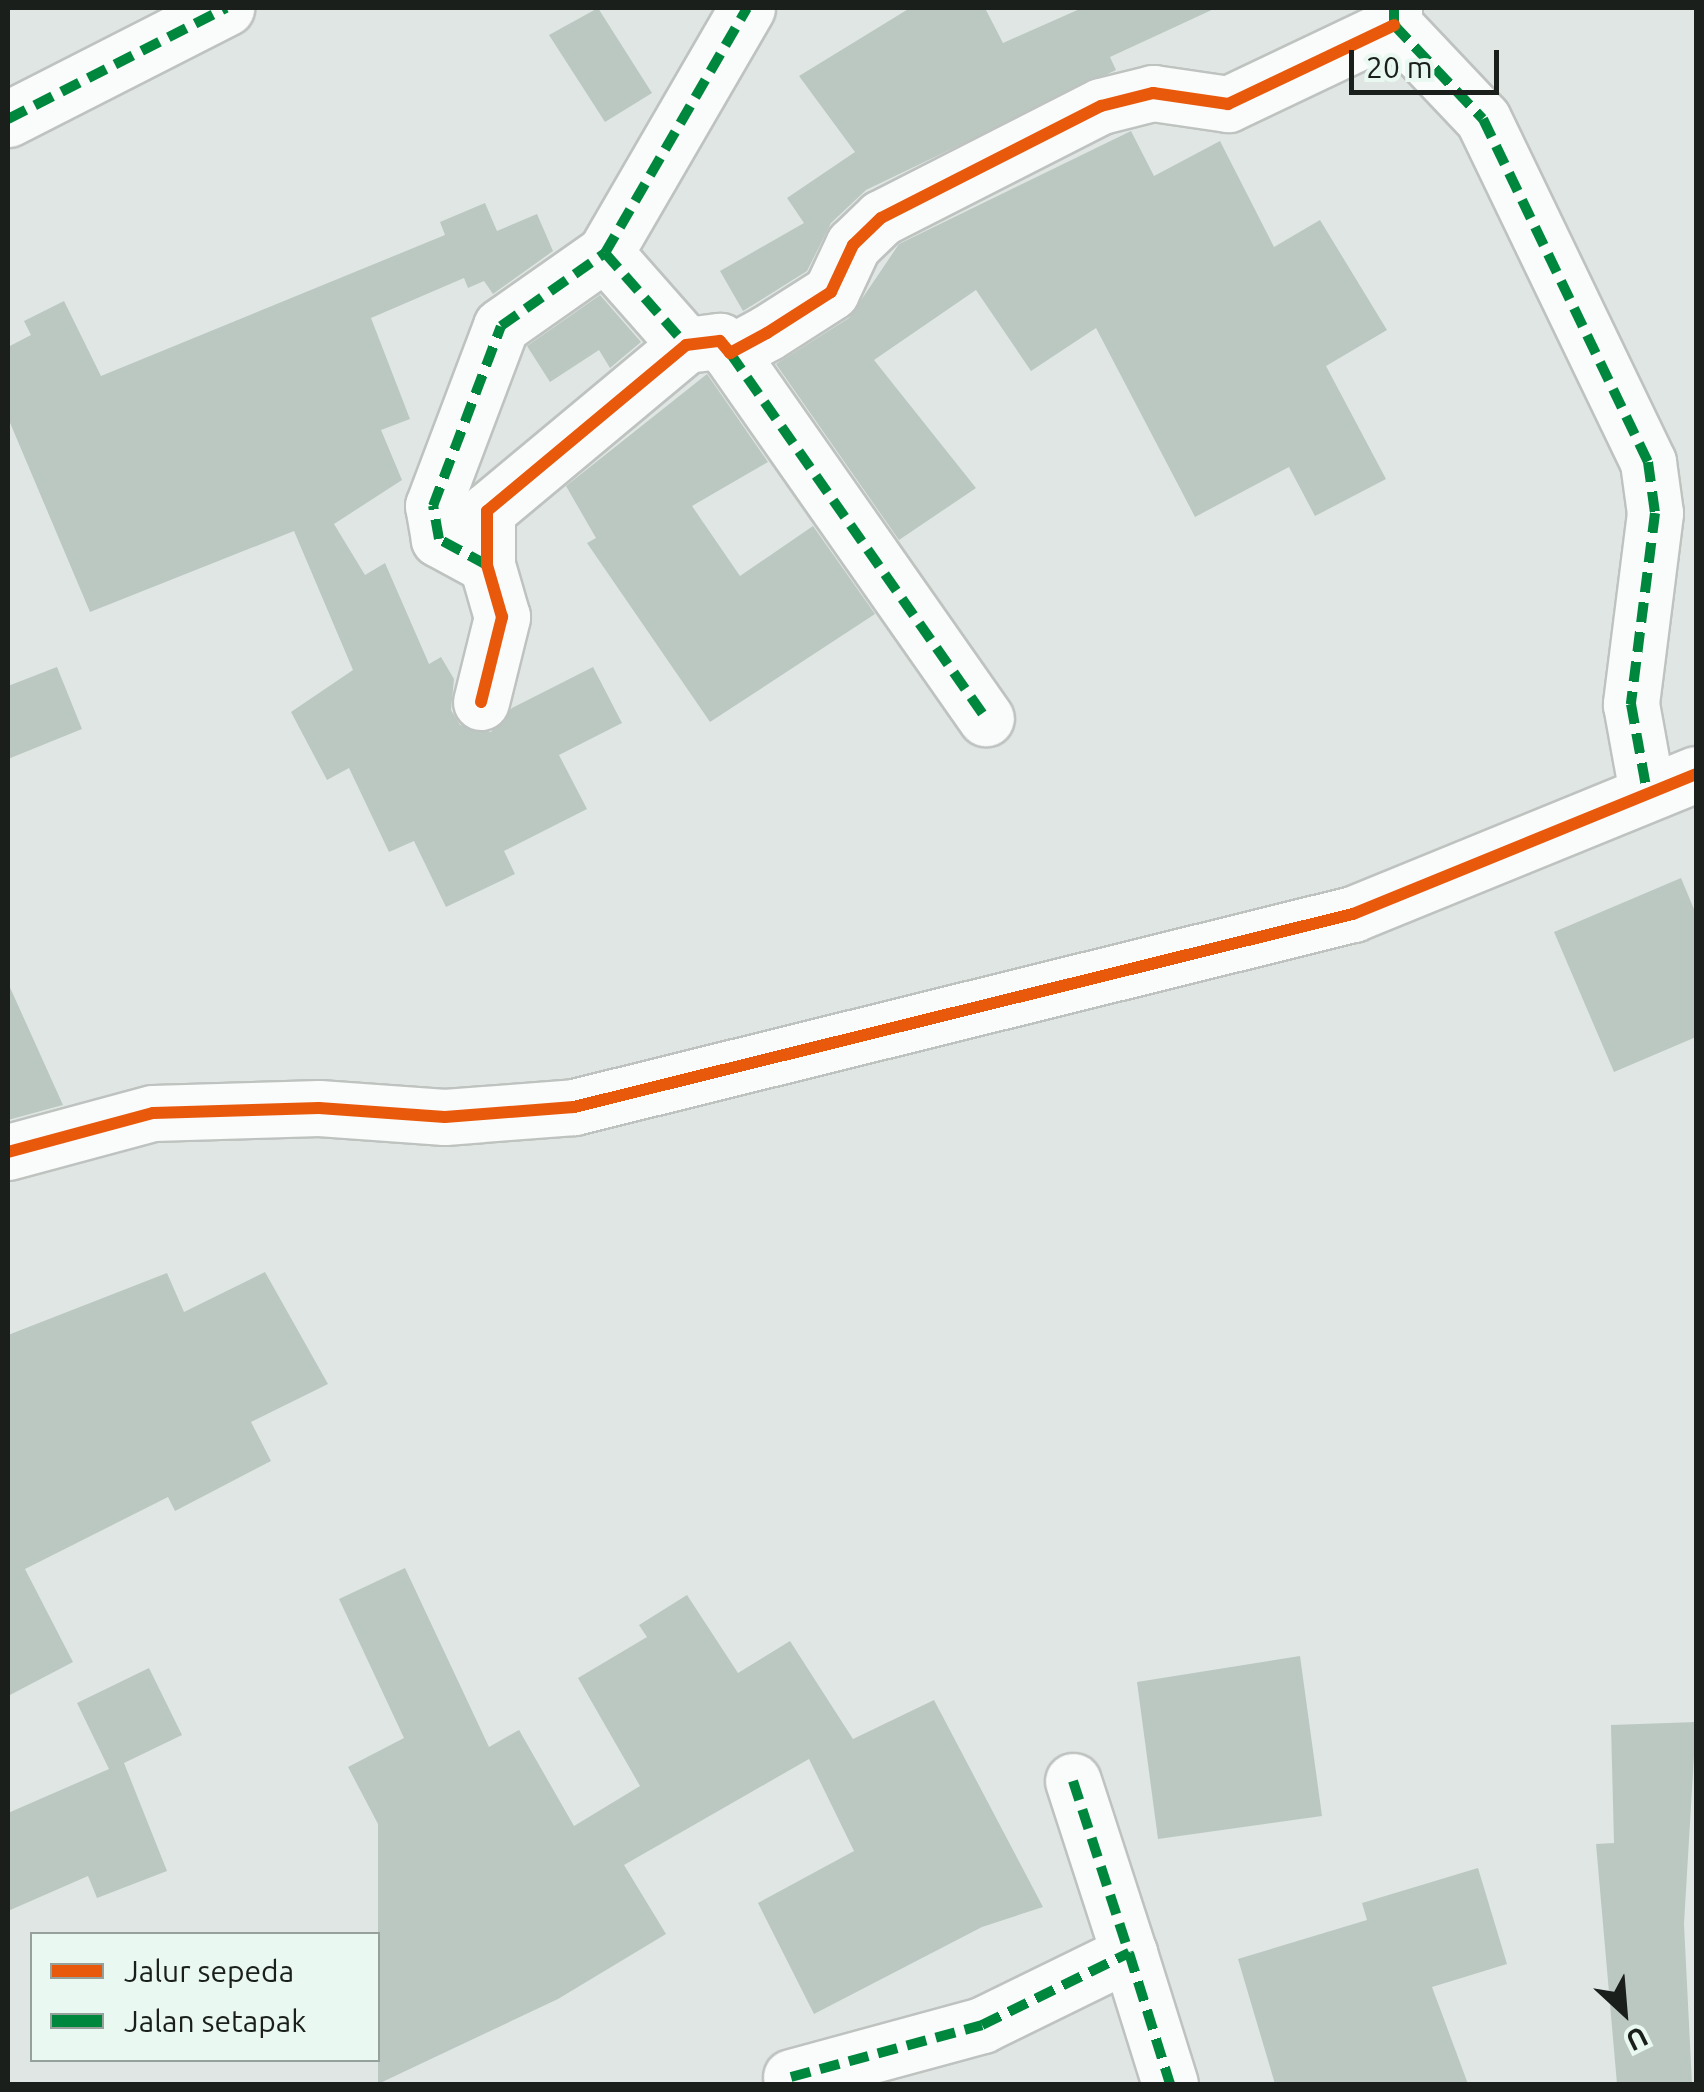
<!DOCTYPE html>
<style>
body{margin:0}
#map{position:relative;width:1704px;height:2092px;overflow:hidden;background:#e0e6e3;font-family:Ubuntu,sans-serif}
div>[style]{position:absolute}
.building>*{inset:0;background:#bbc8c2}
.roads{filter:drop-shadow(2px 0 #bec3c0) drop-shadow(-2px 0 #bec3c0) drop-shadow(0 2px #bec3c0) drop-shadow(0 -2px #bec3c0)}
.minor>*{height:55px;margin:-27.5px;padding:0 27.5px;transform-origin:27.5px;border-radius:27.5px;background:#fafbfb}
.tertiary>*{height:55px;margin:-27.5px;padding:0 27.5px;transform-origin:27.5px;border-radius:27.5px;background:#fafbfb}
.quiet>*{height:10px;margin-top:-5px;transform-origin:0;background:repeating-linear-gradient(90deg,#00873e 0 20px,transparent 0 30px)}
.cycleway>*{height:12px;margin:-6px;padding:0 6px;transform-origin:6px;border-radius:6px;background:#e8590c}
span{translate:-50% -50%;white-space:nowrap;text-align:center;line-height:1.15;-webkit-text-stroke:8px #e9f8f0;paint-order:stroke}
.frame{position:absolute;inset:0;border:10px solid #1a1f1c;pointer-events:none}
.legend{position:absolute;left:30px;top:1932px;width:350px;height:130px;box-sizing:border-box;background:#e9f8f0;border:2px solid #96a19b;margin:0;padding:12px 18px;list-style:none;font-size:30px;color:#1a1f1c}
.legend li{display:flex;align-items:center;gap:20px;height:50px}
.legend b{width:50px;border:2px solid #96a19b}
.north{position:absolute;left:1574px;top:1962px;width:100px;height:100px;-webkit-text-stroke:8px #e9f8f0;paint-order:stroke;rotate:154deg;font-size:28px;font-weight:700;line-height:40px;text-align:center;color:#1a1f1c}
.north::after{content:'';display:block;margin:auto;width:35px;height:45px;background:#1a1f1c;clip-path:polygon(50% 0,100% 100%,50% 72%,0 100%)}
.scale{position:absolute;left:1349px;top:50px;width:150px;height:45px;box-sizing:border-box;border:5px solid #1a1f1c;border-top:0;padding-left:12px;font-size:30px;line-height:35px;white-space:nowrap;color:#1a1f1c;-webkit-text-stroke:8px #e9f8f0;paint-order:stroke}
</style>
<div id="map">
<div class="building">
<div style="clip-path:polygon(598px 8px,652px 93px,605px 122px,549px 35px)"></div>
<div style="clip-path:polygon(910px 8px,985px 8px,1003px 43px,1082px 8px,1216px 8px,1110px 57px,1116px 70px,866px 190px,831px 223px,807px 271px,743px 311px,720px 271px,804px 223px,787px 198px,855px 152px,799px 76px)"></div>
<div style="clip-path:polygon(1131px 131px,1154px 176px,1220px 141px,1274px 247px,1320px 220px,1387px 330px,1326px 366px,1386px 479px,1315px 516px,1289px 467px,1195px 517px,1096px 328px,1031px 371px,976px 290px,874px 360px,976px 488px,899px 540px,776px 364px,849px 318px,899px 244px)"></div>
<div style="clip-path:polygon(485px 203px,497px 231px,537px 214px,553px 251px,493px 294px,484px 281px,468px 288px,464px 278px,371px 318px,410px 419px,381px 430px,402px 480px,334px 524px,365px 575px,385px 563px,429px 664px,441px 657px,454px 679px,451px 710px,460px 725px,491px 732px,512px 708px,593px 667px,622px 723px,559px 755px,587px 809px,504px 851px,515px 874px,446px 907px,414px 841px,389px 852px,349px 768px,327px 780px,291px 712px,353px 670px,294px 531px,90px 612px,8px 418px,8px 347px,31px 335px,24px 321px,64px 301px,101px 376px,445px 235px,440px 222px)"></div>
<div style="clip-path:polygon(600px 295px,641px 342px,610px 368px,599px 350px,550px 382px,527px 346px)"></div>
<div style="clip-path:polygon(707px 374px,768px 462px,692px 506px,740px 576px,813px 526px,875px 614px,710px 722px,587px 543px,596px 538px,566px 486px)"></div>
<div style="clip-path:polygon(57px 667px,82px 729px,8px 759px,8px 686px)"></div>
<div style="clip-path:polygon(1681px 878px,1696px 914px,1696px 1037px,1614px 1072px,1554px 932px)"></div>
<div style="clip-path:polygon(8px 983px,63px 1105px,8px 1120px)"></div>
<div style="clip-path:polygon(265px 1272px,328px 1384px,251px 1422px,271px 1461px,175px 1511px,168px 1497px,25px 1569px,73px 1662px,8px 1696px,8px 1335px,167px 1273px,184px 1312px)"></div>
<div style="clip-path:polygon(405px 1568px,489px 1747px,519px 1730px,574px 1826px,640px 1786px,578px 1678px,647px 1637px,639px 1625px,687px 1595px,738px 1673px,790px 1641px,853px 1739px,934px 1700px,1043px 1907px,982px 1927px,814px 2014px,758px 1903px,854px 1851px,809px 1759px,624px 1865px,666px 1934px,558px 1999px,378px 2084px,378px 1824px,348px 1767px,404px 1738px,339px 1599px)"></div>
<div style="clip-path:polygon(1300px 1656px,1322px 1816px,1158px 1839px,1137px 1682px)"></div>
<div style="clip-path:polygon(149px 1668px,182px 1735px,124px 1763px,167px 1871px,97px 1898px,88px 1876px,8px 1911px,8px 1813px,109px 1769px,77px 1703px)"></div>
<div style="clip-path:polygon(1696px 1722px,1684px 1924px,1692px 2084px,1617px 2084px,1596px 1844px,1614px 1843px,1611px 1725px)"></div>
<div style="clip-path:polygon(1478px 1868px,1507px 1964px,1432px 1987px,1468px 2084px,1275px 2084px,1238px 1959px,1367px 1920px,1362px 1903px)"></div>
</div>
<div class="roads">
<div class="minor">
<div style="left:1394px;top:8px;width:17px;rotate:90deg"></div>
<div style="left:1394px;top:25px;width:129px;rotate:46.6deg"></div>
<div style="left:1483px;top:119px;width:381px;rotate:64.3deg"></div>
<div style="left:1648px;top:462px;width:51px;rotate:82.2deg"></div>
<div style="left:1655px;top:513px;width:193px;rotate:97.2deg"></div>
<div style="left:1631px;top:704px;width:89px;rotate:79.7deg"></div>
<div style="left:8px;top:119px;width:245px;rotate:-27deg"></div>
<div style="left:605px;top:253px;width:123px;rotate:48.6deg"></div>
<div style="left:730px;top:353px;width:446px;rotate:55deg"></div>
<div style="left:487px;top:565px;width:55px;rotate:-151.6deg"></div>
<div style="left:439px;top:539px;width:34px;rotate:-100deg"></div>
<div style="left:433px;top:506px;width:192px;rotate:-69.3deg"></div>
<div style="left:501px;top:326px;width:127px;rotate:-35.1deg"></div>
<div style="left:605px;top:253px;width:283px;rotate:-59.9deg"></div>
<div style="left:481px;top:702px;width:88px;rotate:-76.1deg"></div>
<div style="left:502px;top:617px;width:54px;rotate:-106.1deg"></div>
<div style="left:487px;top:565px;width:54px;rotate:-90deg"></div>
<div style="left:487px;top:511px;width:259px;rotate:-39.8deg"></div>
<div style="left:686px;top:345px;width:34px;rotate:-7deg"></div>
<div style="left:720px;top:341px;width:16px;rotate:50deg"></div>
<div style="left:730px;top:353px;width:42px;rotate:-28.4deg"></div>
<div style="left:767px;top:333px;width:76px;rotate:-32.6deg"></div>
<div style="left:831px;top:292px;width:52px;rotate:-64.9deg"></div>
<div style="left:853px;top:245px;width:39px;rotate:-44deg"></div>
<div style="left:881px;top:218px;width:247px;rotate:-27deg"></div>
<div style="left:1101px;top:106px;width:54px;rotate:-14deg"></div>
<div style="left:1153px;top:93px;width:76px;rotate:8.3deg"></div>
<div style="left:1228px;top:104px;width:184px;rotate:-25.4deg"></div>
<div style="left:1073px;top:1781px;width:181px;rotate:72deg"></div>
<div style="left:791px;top:2077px;width:198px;rotate:-15.2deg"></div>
<div style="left:982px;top:2025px;width:164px;rotate:-26.1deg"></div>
<div style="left:1129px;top:1953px;width:137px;rotate:72.6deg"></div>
</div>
<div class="tertiary">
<div style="left:8px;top:1152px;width:150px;rotate:-15.1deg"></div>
<div style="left:153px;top:1113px;width:166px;rotate:-1.7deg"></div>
<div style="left:319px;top:1108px;width:126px;rotate:4.1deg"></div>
<div style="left:445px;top:1117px;width:129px;rotate:-4.4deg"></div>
<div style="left:574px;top:1107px;width:803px;rotate:-13.92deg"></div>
<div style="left:1353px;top:914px;width:370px;rotate:-22.2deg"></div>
</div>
</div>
<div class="quiet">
<div style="left:1394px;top:8px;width:17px;rotate:90deg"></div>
<div style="left:1394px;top:25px;width:129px;rotate:46.6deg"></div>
<div style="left:1483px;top:119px;width:381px;rotate:64.3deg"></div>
<div style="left:1648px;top:462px;width:51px;rotate:82.2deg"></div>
<div style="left:1655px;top:513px;width:193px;rotate:97.2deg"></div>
<div style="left:1631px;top:704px;width:89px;rotate:79.7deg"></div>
<div style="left:8px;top:119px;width:245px;rotate:-27deg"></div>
<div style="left:605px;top:253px;width:123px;rotate:48.6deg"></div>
<div style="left:730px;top:353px;width:446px;rotate:55deg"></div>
<div style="left:487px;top:565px;width:55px;rotate:-151.6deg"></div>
<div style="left:439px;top:539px;width:34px;rotate:-100deg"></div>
<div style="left:433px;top:506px;width:192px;rotate:-69.3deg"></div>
<div style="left:501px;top:326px;width:127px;rotate:-35.1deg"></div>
<div style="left:605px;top:253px;width:283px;rotate:-59.9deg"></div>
<div style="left:1073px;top:1781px;width:181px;rotate:72deg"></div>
<div style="left:791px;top:2077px;width:198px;rotate:-15.2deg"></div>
<div style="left:982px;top:2025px;width:164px;rotate:-26.1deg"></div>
<div style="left:1129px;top:1953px;width:137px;rotate:72.6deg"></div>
</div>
<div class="cycleway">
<div style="left:481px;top:702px;width:88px;rotate:-76.1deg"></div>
<div style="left:502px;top:617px;width:54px;rotate:-106.1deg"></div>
<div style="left:487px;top:565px;width:54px;rotate:-90deg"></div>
<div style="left:487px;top:511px;width:259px;rotate:-39.8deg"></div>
<div style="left:686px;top:345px;width:34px;rotate:-7deg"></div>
<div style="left:720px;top:341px;width:16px;rotate:50deg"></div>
<div style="left:730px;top:353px;width:42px;rotate:-28.4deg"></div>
<div style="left:767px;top:333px;width:76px;rotate:-32.6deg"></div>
<div style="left:831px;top:292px;width:52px;rotate:-64.9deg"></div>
<div style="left:853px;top:245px;width:39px;rotate:-44deg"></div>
<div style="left:881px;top:218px;width:247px;rotate:-27deg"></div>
<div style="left:1101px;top:106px;width:54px;rotate:-14deg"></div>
<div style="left:1153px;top:93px;width:76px;rotate:8.3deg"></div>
<div style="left:1228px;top:104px;width:184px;rotate:-25.4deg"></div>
<div style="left:8px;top:1152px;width:150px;rotate:-15.1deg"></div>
<div style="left:153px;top:1113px;width:166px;rotate:-1.7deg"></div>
<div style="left:319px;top:1108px;width:126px;rotate:4.1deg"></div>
<div style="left:445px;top:1117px;width:129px;rotate:-4.4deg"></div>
<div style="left:574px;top:1107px;width:803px;rotate:-13.92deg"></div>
<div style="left:1353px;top:914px;width:370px;rotate:-22.2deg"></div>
</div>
<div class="frame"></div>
<ul class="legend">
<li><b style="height:12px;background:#e8590c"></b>Jalur sepeda</li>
<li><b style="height:12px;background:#00873e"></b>Jalan setapak</li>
</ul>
<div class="north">U</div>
<div class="scale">20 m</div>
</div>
